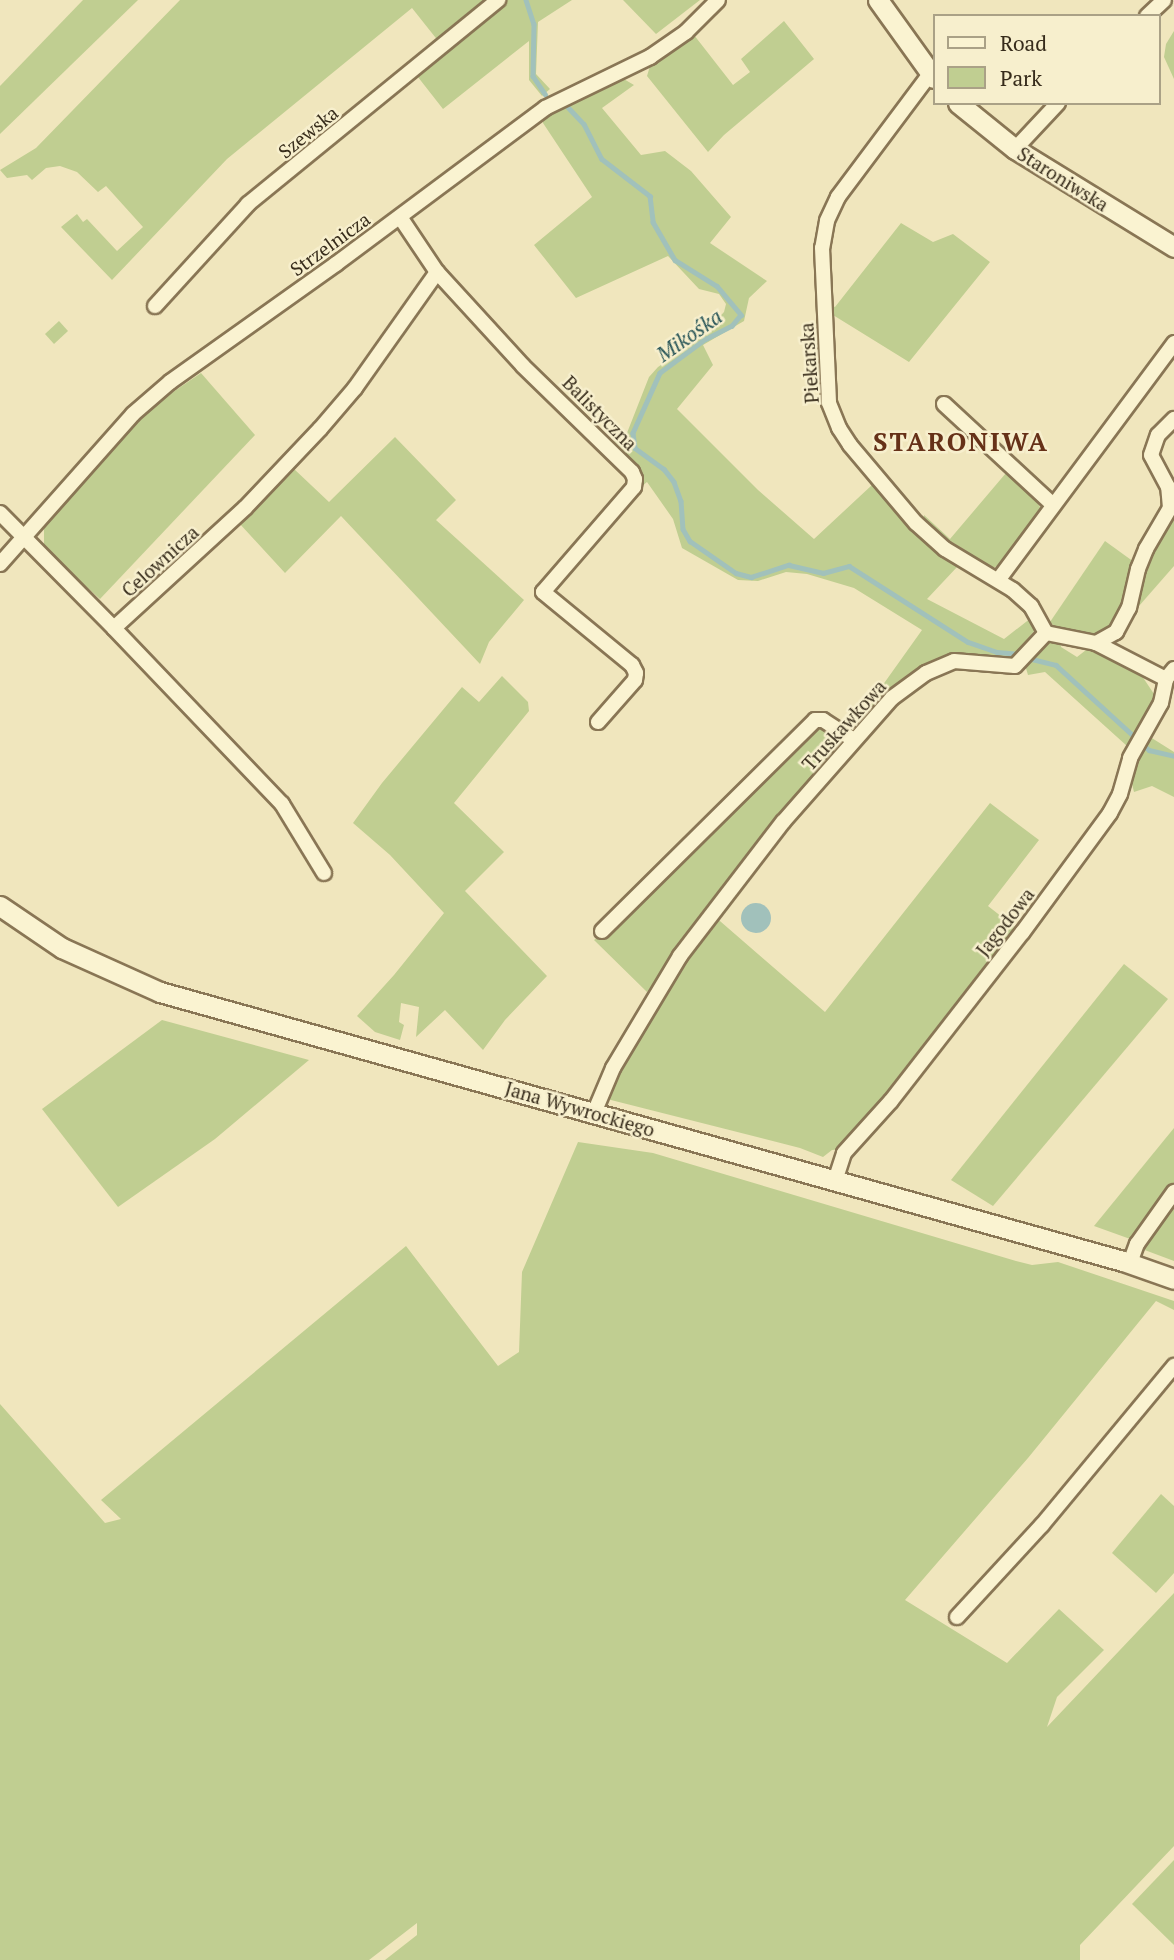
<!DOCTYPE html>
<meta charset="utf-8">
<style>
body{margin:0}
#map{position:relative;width:1174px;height:1960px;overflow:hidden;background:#f0e6bd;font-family:"PT Serif",serif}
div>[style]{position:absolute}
.green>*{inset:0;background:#c0ce91}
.water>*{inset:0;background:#a1c1bb}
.round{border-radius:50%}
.stream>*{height:4.5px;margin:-2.25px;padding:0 2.25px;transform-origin:2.25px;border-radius:2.25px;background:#a1c1bb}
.roads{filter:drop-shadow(2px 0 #897655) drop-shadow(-2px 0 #897655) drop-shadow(0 2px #897655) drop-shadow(0 -2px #897655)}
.street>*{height:14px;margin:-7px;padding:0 7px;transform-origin:7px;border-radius:7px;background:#faf3d1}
.secondary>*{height:19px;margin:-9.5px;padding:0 9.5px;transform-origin:9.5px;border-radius:9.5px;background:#faf3d1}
span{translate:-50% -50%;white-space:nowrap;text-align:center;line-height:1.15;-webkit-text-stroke:5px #f7efcd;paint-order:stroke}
.street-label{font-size:19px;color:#372c1b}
.water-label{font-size:21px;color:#295658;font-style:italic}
.district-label{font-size:26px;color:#663118;font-weight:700;letter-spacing:2px}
.legend{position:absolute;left:933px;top:14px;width:228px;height:91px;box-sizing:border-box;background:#f7efcd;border:2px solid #aaa186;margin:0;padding:9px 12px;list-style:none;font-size:21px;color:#372c1b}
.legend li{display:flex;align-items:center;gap:14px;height:35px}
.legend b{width:35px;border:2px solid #aaa186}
</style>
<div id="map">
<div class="green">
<div style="clip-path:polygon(83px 0,138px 0,0 134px,0 86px)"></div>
<div style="clip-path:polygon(180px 0,492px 0,439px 42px,412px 8px,227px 159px,112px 280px,61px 227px,77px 214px,83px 222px,87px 219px,117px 251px,143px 227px,106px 186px,98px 192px,77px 172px,60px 166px,46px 168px,32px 180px,27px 175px,7px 178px,0 170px,36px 148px)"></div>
<div style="clip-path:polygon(502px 0,572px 0,538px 22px,536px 74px,550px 89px,542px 96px,529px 80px,529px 41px,443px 109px,414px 72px)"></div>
<div style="clip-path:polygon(623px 0,700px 0,656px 34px)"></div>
<div style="clip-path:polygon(784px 21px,814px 59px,724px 135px,708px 152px,647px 76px,650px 66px,694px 35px,733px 85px,750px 72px,741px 59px)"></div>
<div style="clip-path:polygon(1174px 31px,1174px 79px,1164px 57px,1166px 44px)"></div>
<div style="clip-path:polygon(622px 78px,634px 85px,602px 108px,641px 155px,665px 151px,691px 171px,731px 217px,710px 243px,767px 281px,749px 298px,744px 321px,703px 345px,713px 365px,677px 409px,758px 490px,814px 539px,872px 485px,914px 534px,958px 566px,927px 599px,1004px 639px,1031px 618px,1035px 630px,1010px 660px,940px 661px,902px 681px,860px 727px,850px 731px,922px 630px,854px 588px,807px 574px,786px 572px,758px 581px,738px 580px,682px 548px,673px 519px,647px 482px,642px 486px,632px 461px,612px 442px,625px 438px,649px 377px,658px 367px,700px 338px,724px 312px,726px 304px,719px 294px,699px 289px,668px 256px,576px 298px,534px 245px,592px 197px,543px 123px,543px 117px,583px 94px)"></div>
<div style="clip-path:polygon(901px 223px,933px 242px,953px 234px,990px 262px,909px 362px,833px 315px,830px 305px,835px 307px)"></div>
<div style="clip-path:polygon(59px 321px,68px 331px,54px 344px,45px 334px)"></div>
<div style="clip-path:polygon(201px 373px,255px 435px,100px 599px,44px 549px,44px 528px,151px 407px)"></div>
<div style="clip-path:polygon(395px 437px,456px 500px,436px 520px,524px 600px,489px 642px,480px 664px,341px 516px,285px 573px,239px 523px,293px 468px,329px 502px)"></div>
<div style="clip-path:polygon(1006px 473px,1034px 498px,1042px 510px,1003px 564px,992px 568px,924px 524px,924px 515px,950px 539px)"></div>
<div style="clip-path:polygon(1174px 514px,1174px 566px,1132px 614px,1148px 555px)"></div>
<div style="clip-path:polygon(1105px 541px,1134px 562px,1120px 622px,1096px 638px,1056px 628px,1050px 622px)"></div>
<div style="clip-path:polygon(1052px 640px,1060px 640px,1061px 647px,1077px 657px,1086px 650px,1103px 655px,1142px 676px,1156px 697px,1143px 725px,1127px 746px,1045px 672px,1028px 675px,1025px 665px)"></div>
<div style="clip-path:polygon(502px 676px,528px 702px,529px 711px,454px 803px,504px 852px,465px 891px,547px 976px,505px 1020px,483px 1050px,445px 1010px,416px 1037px,419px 1007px,401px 1003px,399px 1022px,404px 1025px,400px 1040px,375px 1032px,357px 1016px,394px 975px,444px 913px,390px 855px,353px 823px,382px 783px,462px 687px,479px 702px)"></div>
<div style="clip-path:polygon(819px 726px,841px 739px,843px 745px,789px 805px,707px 908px,647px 992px,594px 940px,623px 920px,811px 728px)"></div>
<div style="clip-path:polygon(1147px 735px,1174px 752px,1174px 797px,1152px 786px,1134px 792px,1131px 780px,1138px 760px,1135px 755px)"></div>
<div style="clip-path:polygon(990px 803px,1039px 840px,988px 906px,1020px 931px,843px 1149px,832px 1150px,823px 1157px,800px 1148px,607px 1099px,644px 1023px,713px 915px,825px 1012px)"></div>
<div style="clip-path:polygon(1124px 964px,1168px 999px,993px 1206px,951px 1180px)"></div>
<div style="clip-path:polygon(162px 1020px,309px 1060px,215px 1139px,118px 1207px,42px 1109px)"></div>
<div style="clip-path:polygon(1174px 1128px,1174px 1187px,1133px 1240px,1094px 1226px)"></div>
<div style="clip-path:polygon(578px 1142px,653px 1153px,1016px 1261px,1032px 1265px,1058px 1262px,1174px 1301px,1174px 1310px,1156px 1301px,1028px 1458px,905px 1600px,1007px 1663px,1059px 1609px,1104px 1650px,1057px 1697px,1047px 1727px,1174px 1593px,1174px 1846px,1080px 1945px,1080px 1960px,385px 1960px,417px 1935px,417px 1923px,369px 1960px,0 1960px,0 1404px,105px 1523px,121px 1519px,101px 1500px,406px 1246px,498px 1366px,519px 1352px,522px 1272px)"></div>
<div style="clip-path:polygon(1174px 1201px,1174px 1261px,1142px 1249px)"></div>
<div style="clip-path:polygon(1161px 1494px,1174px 1506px,1174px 1573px,1156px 1593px,1112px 1553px)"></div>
<div style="clip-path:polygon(1174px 1860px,1174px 1945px,1132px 1904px)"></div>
</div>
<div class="water">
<div class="round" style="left:741px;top:903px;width:30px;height:30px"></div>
</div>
<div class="stream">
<div style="left:526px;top:0;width:25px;rotate:72deg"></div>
<div style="left:534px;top:24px;width:52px;rotate:91.1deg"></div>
<div style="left:533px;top:76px;width:22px;rotate:56deg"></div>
<div style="left:568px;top:107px;width:23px;rotate:47deg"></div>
<div style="left:584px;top:124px;width:39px;rotate:63deg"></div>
<div style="left:602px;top:159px;width:61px;rotate:37.6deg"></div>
<div style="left:650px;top:196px;width:26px;rotate:83deg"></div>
<div style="left:653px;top:222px;width:44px;rotate:59.9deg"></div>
<div style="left:675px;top:260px;width:49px;rotate:31.8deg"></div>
<div style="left:717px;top:286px;width:38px;rotate:50deg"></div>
<div style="left:741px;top:315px;width:14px;rotate:129deg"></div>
<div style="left:732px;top:326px;width:29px;rotate:153deg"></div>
<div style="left:706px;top:339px;width:57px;rotate:143.5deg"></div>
<div style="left:660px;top:373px;width:66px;rotate:114.2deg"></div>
<div style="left:633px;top:433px;width:15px;rotate:82deg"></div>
<div style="left:635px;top:448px;width:36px;rotate:36deg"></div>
<div style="left:664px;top:469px;width:16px;rotate:52deg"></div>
<div style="left:674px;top:482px;width:20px;rotate:70deg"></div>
<div style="left:681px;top:501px;width:28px;rotate:86deg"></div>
<div style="left:683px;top:529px;width:14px;rotate:60deg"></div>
<div style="left:690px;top:541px;width:56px;rotate:34.8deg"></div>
<div style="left:736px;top:573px;width:16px;rotate:15deg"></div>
<div style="left:751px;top:577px;width:40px;rotate:-18deg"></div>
<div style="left:789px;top:565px;width:35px;rotate:13deg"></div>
<div style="left:823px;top:573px;width:27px;rotate:-15deg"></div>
<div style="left:849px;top:566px;width:141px;rotate:32.6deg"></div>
<div style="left:968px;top:642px;width:31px;rotate:19deg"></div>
<div style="left:997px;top:652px;width:23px;rotate:5deg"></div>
<div style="left:1028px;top:658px;width:29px;rotate:14deg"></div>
<div style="left:1056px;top:665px;width:126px;rotate:42.4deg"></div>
<div style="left:1149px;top:750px;width:26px;rotate:13deg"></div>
</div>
<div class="roads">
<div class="street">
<div style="left:1147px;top:16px;width:23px;rotate:-43deg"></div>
<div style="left:930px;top:74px;width:154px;rotate:126.8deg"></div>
<div style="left:838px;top:197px;width:26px;rotate:115deg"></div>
<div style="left:827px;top:221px;width:27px;rotate:100deg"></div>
<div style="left:822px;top:248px;width:155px;rotate:87.4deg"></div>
<div style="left:829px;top:403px;width:27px;rotate:68deg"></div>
<div style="left:839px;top:428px;width:20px;rotate:57deg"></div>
<div style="left:850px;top:445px;width:102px;rotate:49.8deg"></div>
<div style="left:916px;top:523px;width:39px;rotate:42deg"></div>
<div style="left:945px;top:549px;width:79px;rotate:31.1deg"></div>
<div style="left:1013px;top:590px;width:24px;rotate:42deg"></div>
<div style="left:1031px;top:606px;width:31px;rotate:61deg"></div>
<div style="left:1015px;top:149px;width:63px;rotate:-46.9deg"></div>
<div style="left:400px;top:217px;width:66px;rotate:56.1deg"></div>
<div style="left:437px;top:272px;width:127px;rotate:47.5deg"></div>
<div style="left:523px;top:366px;width:152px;rotate:44.2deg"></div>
<div style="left:632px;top:472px;width:8px;rotate:67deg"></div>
<div style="left:635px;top:479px;width:8px;rotate:97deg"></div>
<div style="left:634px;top:487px;width:139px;rotate:130.9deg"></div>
<div style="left:543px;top:592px;width:115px;rotate:39.4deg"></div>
<div style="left:632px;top:665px;width:9px;rotate:63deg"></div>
<div style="left:636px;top:673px;width:7px;rotate:98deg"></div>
<div style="left:635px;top:680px;width:56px;rotate:131.4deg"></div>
<div style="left:155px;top:306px;width:138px;rotate:-47.6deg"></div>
<div style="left:248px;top:204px;width:323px;rotate:-39.2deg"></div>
<div style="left:944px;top:404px;width:149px;rotate:42.8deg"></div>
<div style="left:0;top:513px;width:162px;rotate:45.3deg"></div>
<div style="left:0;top:564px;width:200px;rotate:-48.4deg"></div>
<div style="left:133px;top:414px;width:49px;rotate:-40.9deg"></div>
<div style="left:170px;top:382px;width:204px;rotate:-35.4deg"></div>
<div style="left:336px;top:264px;width:261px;rotate:-36.7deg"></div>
<div style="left:545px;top:108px;width:117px;rotate:-25.9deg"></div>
<div style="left:650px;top:57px;width:44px;rotate:-34.8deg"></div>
<div style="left:686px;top:32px;width:45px;rotate:-45deg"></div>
<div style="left:999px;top:579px;width:294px;rotate:-53.4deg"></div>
<div style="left:1096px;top:643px;width:79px;rotate:27.2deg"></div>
<div style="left:324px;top:873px;width:81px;rotate:-121.3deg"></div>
<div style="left:282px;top:804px;width:243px;rotate:-133.7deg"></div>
<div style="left:114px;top:628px;width:178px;rotate:-42.5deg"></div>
<div style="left:245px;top:508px;width:109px;rotate:-46.5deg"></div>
<div style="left:320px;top:429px;width:54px;rotate:-49.5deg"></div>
<div style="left:355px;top:388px;width:142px;rotate:-54.7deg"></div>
<div style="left:602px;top:931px;width:300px;rotate:-44.7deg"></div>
<div style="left:815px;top:720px;width:8px"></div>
<div style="left:823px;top:720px;width:37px;rotate:33deg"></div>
<div style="left:594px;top:1113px;width:49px;rotate:-67.1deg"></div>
<div style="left:613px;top:1068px;width:131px;rotate:-59.1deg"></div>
<div style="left:680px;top:956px;width:169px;rotate:-52.5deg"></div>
<div style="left:783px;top:822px;width:165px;rotate:-48.7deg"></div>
<div style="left:892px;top:698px;width:42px;rotate:-36.3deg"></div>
<div style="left:926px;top:673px;width:30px;rotate:-23deg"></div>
<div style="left:954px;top:661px;width:61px;rotate:4.7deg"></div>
<div style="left:1015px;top:666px;width:45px;rotate:-46.8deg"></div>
<div style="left:1046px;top:633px;width:51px;rotate:11.3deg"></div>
<div style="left:1096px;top:643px;width:23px;rotate:-29deg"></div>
<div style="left:1116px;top:632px;width:27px;rotate:-62deg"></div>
<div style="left:1129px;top:608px;width:40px;rotate:-77deg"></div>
<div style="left:1138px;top:569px;width:22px;rotate:-68deg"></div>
<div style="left:1146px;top:549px;width:48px;rotate:-59.7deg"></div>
<div style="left:1170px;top:508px;width:21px;rotate:-95deg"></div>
<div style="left:1168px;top:487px;width:36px;rotate:-118deg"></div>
<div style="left:1151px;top:455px;width:21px;rotate:-71deg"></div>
<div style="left:1158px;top:435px;width:23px;rotate:-45deg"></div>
<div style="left:835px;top:1181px;width:29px;rotate:-72deg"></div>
<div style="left:844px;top:1153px;width:70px;rotate:-47.9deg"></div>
<div style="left:891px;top:1101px;width:213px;rotate:-52.1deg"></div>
<div style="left:1022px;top:933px;width:149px;rotate:-53.7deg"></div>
<div style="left:1110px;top:813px;width:21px;rotate:-62deg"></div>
<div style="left:1120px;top:794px;width:37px;rotate:-74deg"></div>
<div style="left:1130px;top:758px;width:63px;rotate:-60.6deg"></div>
<div style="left:1161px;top:703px;width:25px;rotate:-78deg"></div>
<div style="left:1166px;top:679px;width:13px;rotate:-51deg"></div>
<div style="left:1130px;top:1263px;width:20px;rotate:-70deg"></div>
<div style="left:1137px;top:1244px;width:64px;rotate:-54.6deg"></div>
<div style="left:957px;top:1617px;width:125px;rotate:-47.3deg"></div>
<div style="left:1042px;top:1525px;width:207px;rotate:-50.3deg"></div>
</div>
<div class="secondary">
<div style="left:878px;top:0;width:96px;rotate:54.3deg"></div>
<div style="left:958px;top:103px;width:73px;rotate:38.9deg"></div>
<div style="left:1015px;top:149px;width:187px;rotate:31.6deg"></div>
<div style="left:0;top:906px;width:75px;rotate:34.1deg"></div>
<div style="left:62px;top:948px;width:107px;rotate:24.2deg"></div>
<div style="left:160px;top:992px;width:1000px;rotate:15.61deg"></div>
<div style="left:1123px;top:1261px;width:54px;rotate:19.4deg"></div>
</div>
</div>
<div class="street-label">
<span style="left:308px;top:132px;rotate:-39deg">Szewska</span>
<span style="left:1063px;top:179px;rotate:32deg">Staroniwska</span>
<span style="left:330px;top:244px;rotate:-36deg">Strzelnicza</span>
<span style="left:809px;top:363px;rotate:-94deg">Piekarska</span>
<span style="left:600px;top:413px;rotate:45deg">Balistyczna</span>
<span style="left:160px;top:561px;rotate:-42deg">Celownicza</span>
<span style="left:844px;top:725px;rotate:-48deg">Truskawkowa</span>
<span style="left:1005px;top:922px;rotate:-52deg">Jagodowa</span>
<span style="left:580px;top:1109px;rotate:16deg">Jana Wywrockiego</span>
</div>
<div class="water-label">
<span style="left:689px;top:335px;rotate:-35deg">Mikośka</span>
</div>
<div class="district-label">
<span style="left:961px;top:442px">STARONIWA</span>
</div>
<ul class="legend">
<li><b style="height:9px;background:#faf3d1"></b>Road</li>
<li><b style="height:19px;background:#c0ce91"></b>Park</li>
</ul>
</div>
